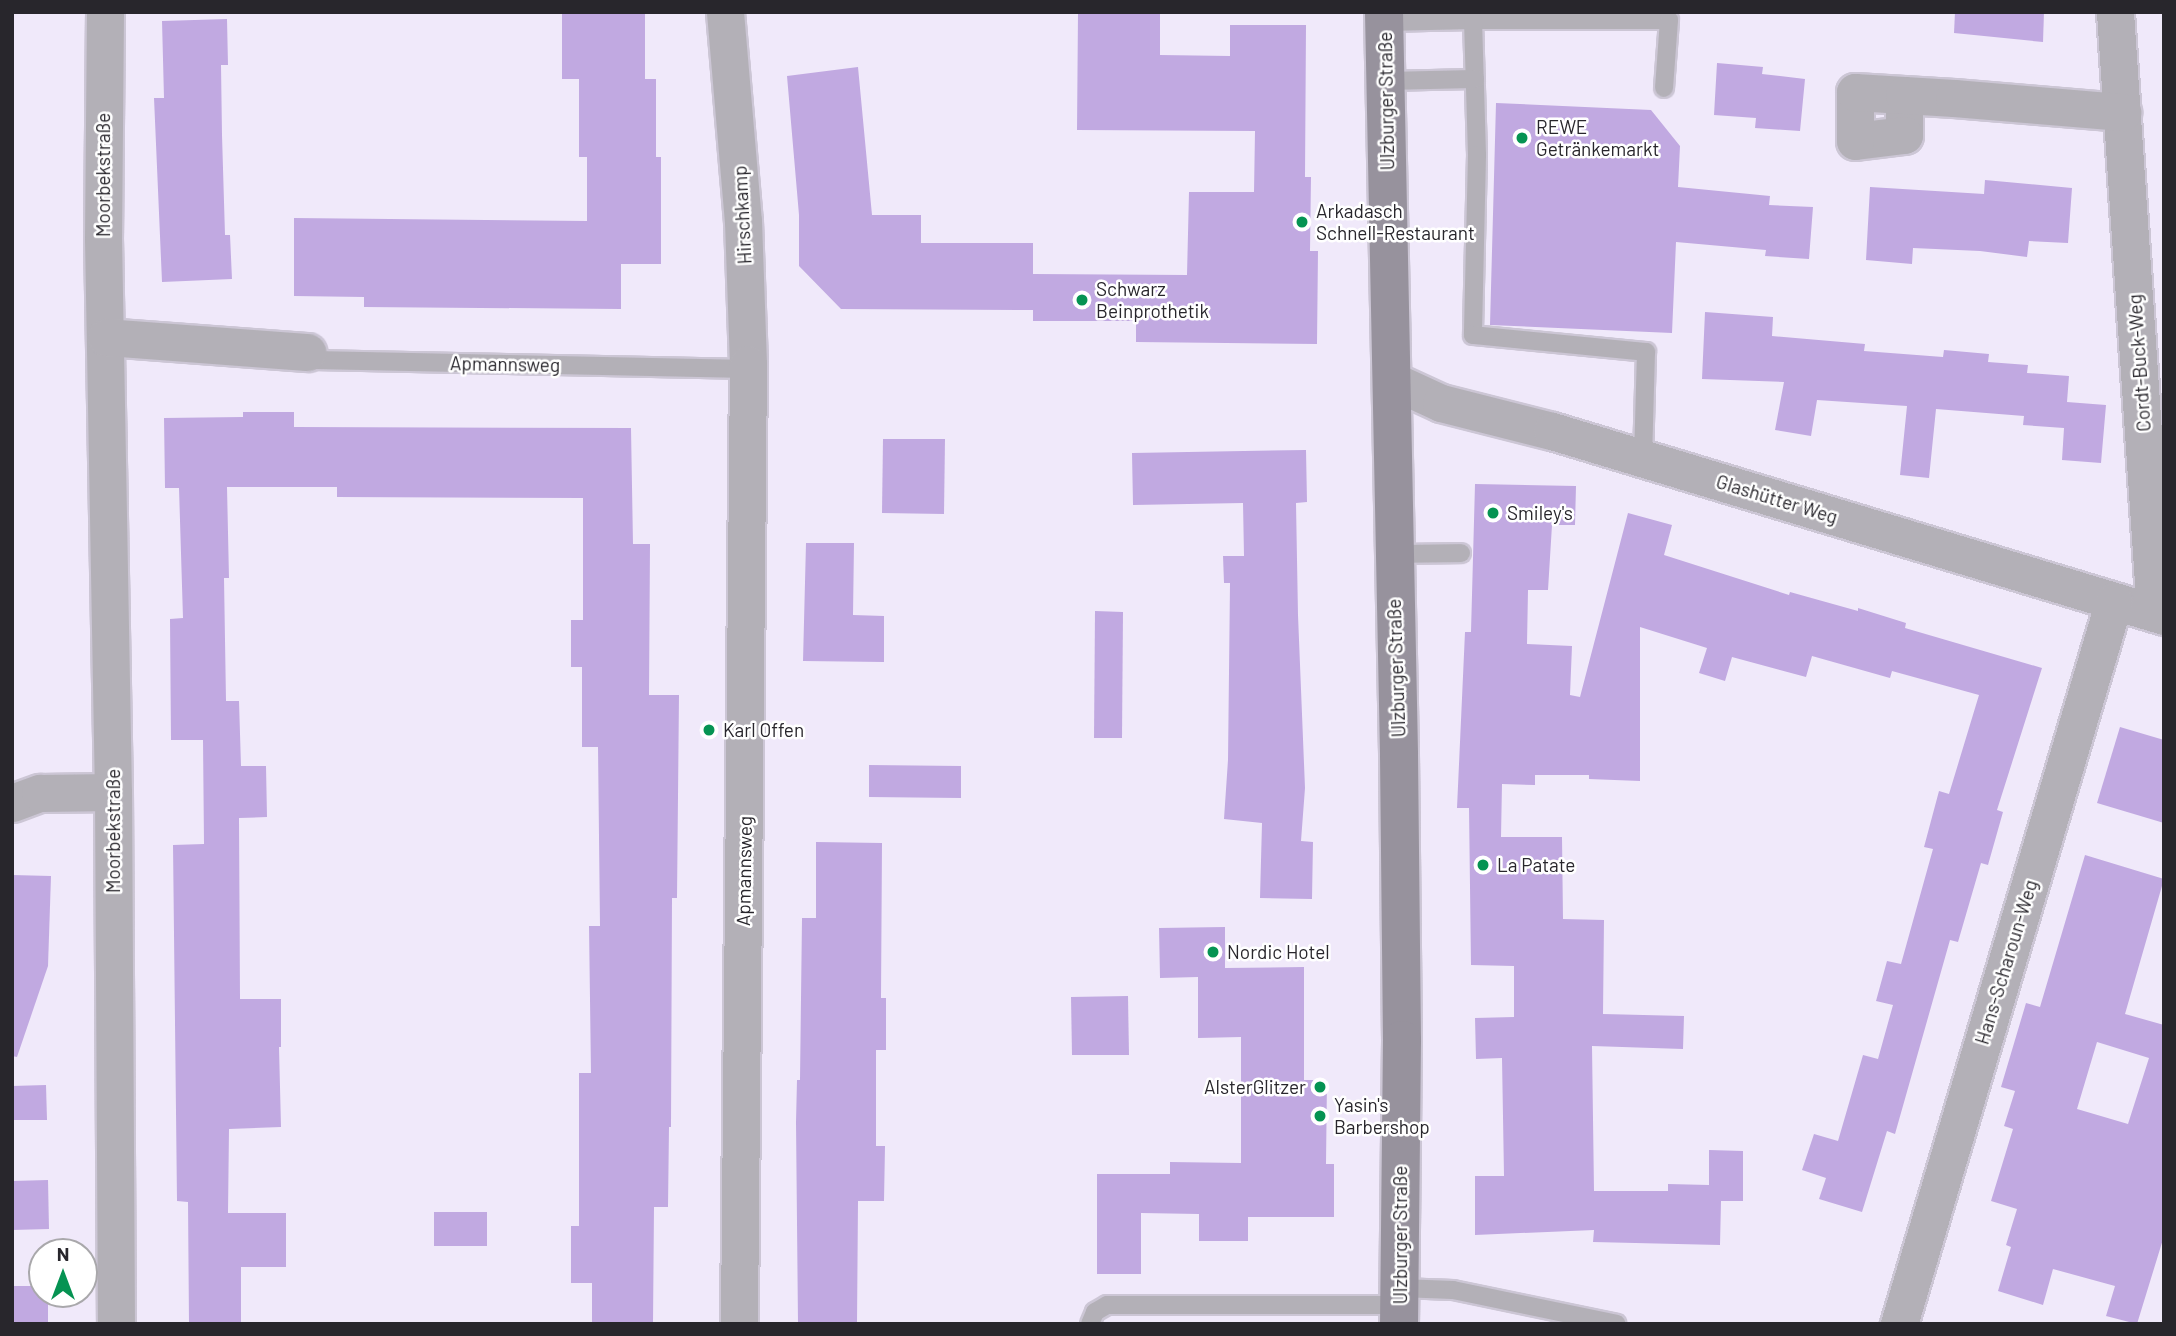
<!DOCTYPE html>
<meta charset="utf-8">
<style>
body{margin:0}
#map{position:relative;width:2176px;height:1336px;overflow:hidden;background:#f0e9fa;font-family:Barlow,sans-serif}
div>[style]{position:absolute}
.building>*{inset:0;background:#c1a9e1}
.roads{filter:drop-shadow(2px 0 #ccc6d5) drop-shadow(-2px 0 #ccc6d5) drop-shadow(0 2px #ccc6d5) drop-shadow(0 -2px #ccc6d5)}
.lane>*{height:18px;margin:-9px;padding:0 9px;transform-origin:9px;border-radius:9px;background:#b3b0b7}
.street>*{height:37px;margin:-18.5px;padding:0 18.5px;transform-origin:18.5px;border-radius:18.5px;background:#b3b0b7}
.secondary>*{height:38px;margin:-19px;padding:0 19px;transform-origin:19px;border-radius:19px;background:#97929d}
.dots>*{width:19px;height:19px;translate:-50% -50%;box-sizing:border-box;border:4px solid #fff;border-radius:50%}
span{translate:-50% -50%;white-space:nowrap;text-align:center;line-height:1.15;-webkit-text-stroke:5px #fff;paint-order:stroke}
.street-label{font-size:19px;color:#28262c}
.poi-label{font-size:19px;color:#28262c}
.left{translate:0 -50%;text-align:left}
.right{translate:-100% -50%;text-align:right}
.frame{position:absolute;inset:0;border:14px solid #28262c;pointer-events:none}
.north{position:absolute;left:28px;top:1238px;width:70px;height:70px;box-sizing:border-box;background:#fff;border:2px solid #a9a8ab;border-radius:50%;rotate:0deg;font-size:19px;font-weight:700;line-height:28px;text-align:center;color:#28262c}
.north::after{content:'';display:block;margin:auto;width:24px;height:32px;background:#059352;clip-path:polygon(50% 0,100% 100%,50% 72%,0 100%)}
</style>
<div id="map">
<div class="building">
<div style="clip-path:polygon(562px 12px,645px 12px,645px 79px,656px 79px,656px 157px,661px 157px,661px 264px,621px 264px,621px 309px,364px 307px,364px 297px,294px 296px,294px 218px,587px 221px,587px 157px,579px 157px,579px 79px,562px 79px)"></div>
<div style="clip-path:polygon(1078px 12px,1160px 12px,1160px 55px,1230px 56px,1230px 25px,1306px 25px,1305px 177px,1311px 177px,1310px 251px,1318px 251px,1317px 344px,1136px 342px,1136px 321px,1033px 321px,1033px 310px,841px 309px,799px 266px,799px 215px,787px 76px,858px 67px,872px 215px,921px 215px,921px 243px,1033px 243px,1033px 274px,1187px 275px,1189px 192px,1254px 192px,1255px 131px,1077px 130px)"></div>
<div style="clip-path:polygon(1955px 12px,2044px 12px,2043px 42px,1954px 33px)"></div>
<div style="clip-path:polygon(227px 19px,228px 65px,221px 65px,222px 135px,225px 235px,230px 235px,232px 279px,162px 282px,154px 98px,164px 98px,162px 21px)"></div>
<div style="clip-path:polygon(1717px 63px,1763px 67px,1762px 74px,1805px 79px,1800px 131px,1755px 128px,1756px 118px,1714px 115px)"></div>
<div style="clip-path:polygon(1496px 103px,1651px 110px,1680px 146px,1678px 187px,1770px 196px,1769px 205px,1813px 207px,1809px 259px,1765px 256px,1766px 250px,1676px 242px,1672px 333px,1490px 325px)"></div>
<div style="clip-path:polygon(1985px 180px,2072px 188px,2068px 243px,2029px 241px,2027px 257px,1980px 251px,1913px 248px,1912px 264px,1866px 260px,1870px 187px,1984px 194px)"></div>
<div style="clip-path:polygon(1705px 312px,1773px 317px,1772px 336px,1865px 344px,1864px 351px,1943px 357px,1944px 350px,1989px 354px,1988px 362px,2028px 365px,2027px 373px,2069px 376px,2067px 402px,2106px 405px,2101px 463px,2062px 460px,2064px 428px,2023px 425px,2024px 416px,1936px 409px,1929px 478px,1900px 475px,1907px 406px,1817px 400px,1811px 436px,1775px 430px,1784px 382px,1702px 379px)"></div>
<div style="clip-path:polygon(243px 412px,294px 412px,294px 427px,631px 428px,633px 544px,650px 544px,649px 695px,679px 695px,677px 898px,672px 898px,671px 1127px,669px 1127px,668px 1207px,654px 1207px,653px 1324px,592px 1324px,592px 1283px,571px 1283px,571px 1226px,579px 1226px,579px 1073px,591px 1073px,589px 926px,600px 926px,598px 747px,582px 747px,582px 667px,571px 667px,571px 620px,583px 620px,583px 498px,337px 497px,337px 487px,227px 487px,229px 578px,224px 578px,226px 701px,239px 701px,241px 766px,266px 766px,267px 817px,239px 818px,240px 999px,281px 999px,281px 1047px,279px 1047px,281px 1127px,229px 1129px,228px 1213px,286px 1213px,286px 1267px,241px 1267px,241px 1324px,189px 1324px,188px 1202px,177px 1201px,173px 845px,204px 844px,203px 740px,171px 740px,170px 619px,183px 618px,179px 488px,165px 488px,164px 418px,243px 417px)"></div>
<div style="clip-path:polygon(883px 439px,945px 439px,944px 514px,882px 513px)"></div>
<div style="clip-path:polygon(1306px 450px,1307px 502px,1296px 503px,1298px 615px,1305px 788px,1301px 841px,1313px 842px,1312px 899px,1260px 898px,1262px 823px,1224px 819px,1228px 760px,1230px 583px,1224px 583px,1223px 556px,1244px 556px,1243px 503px,1133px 505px,1132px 453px)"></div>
<div style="clip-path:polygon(1475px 484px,1576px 486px,1575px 525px,1552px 525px,1548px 590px,1528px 590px,1527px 644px,1572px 646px,1570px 695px,1580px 697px,1628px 513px,1672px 525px,1664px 555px,1789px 595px,1790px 592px,1858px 611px,1858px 608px,1906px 623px,1905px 628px,2042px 668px,1997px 810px,2003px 812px,1988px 865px,1981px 863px,1958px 942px,1950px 940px,1895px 1134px,1887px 1131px,1862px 1212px,1819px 1199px,1826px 1178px,1802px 1170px,1814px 1134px,1838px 1141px,1863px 1055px,1878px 1059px,1893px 1005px,1876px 1001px,1887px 961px,1901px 964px,1933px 849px,1924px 847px,1939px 791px,1949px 794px,1979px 695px,1892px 671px,1890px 678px,1812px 656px,1806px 677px,1732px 657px,1725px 681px,1699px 673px,1707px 648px,1640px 627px,1640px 781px,1589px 779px,1589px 775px,1535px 775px,1535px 785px,1502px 784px,1501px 837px,1562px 837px,1563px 919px,1604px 920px,1603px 1014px,1684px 1016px,1683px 1049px,1592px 1046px,1594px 1191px,1668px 1191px,1668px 1184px,1709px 1185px,1709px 1150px,1743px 1151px,1743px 1201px,1721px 1201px,1720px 1245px,1593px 1242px,1594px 1230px,1475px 1235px,1475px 1176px,1504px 1176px,1502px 1058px,1476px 1059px,1475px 1018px,1514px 1017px,1514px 966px,1471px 965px,1469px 808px,1457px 808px,1465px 632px,1471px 632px)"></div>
<div style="clip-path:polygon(806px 543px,854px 543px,853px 615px,884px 616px,884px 662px,803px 661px)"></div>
<div style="clip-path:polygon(1095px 611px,1123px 612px,1122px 738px,1094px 738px)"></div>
<div style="clip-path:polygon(2120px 727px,2164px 740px,2164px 823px,2097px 803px)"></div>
<div style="clip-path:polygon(869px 765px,961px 766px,961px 798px,869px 797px)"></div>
<div style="clip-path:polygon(816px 842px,882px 843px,881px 998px,886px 998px,886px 1050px,876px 1050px,876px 1146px,885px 1146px,884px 1201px,858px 1201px,857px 1324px,798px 1324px,796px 1122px,797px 1080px,800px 1080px,802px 918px,816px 918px)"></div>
<div style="clip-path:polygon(evenodd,2085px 855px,2164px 879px,2125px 1014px,2164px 1025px,2164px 1236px,2137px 1324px,2106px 1316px,2115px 1286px,2053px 1269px,2043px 1305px,1998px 1291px,2011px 1247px,2006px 1245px,2017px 1209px,1991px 1201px,2013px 1129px,2004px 1126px,2015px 1091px,2001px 1087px,2026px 1003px,2040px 1007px,2085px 855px,2097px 1042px,2149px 1058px,2128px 1124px,2077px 1109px,2097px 1042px)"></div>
<div style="clip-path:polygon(12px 875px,51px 876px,48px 966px,17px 1057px,12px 1056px)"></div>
<div style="clip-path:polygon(1225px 927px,1225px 968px,1304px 967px,1304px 1080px,1327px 1080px,1326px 1164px,1334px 1164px,1334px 1217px,1248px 1217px,1248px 1241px,1199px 1241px,1199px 1214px,1141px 1213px,1141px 1274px,1097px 1274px,1097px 1174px,1170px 1174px,1170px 1162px,1241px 1163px,1241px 1037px,1198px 1038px,1198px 977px,1160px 978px,1159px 928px)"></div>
<div style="clip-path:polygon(1128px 996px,1129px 1055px,1072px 1055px,1071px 997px)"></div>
<div style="clip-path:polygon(46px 1085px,47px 1120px,12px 1120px,12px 1086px)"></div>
<div style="clip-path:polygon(48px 1180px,49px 1229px,12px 1230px,12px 1181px)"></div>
<div style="clip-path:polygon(434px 1212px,487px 1212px,487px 1246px,434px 1246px)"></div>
<div style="clip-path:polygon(12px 1286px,42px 1286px,42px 1294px,48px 1294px,48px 1324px,12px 1324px)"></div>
</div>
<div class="roads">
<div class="lane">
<div style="left:1473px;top:20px;width:196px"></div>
<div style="left:1669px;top:20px;width:68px;rotate:94.2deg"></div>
<div style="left:1385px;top:22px;width:88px;rotate:-1.3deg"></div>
<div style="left:1473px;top:20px;width:135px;rotate:88.3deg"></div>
<div style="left:1477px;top:155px;width:180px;rotate:91.3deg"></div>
<div style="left:1473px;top:335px;width:174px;rotate:5.6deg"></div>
<div style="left:1646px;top:352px;width:107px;rotate:91.6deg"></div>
<div style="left:1385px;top:81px;width:90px;rotate:-1.3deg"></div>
<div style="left:307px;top:352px;width:11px;rotate:49deg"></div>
<div style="left:314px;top:360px;width:434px;rotate:1.2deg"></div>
<div style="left:1393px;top:554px;width:68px;rotate:-0.8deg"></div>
<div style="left:1400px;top:1288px;width:53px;rotate:2.2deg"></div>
<div style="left:1453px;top:1290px;width:167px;rotate:11.7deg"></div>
<div style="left:1090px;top:1324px;width:13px;rotate:-67deg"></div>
<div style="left:1095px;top:1312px;width:14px;rotate:-30deg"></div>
<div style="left:1107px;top:1305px;width:293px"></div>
</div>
<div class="street">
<div style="left:105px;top:12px;width:226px;rotate:90.5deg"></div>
<div style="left:103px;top:238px;width:554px;rotate:88.97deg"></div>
<div style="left:113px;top:792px;width:532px;rotate:89.68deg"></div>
<div style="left:725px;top:12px;width:210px;rotate:85.1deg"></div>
<div style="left:743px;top:221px;width:143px;rotate:88deg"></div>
<div style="left:748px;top:364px;width:960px;rotate:90.54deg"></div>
<div style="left:2115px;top:12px;width:602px;rotate:86.19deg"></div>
<div style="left:1904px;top:95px;width:40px;rotate:90deg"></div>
<div style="left:1904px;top:135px;width:49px;rotate:173deg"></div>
<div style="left:1855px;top:141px;width:49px;rotate:-90deg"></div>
<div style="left:1855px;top:92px;width:49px;rotate:3.5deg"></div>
<div style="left:1904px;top:95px;width:50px;rotate:3.4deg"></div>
<div style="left:1954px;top:98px;width:169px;rotate:4.8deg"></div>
<div style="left:106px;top:337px;width:202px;rotate:4.3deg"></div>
<div style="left:1391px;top:380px;width:55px;rotate:24.7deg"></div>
<div style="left:1441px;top:403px;width:114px;rotate:14.2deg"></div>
<div style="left:1552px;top:431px;width:639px;rotate:16.82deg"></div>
<div style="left:12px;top:803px;width:30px;rotate:-20deg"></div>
<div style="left:40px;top:793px;width:73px;rotate:-0.8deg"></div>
<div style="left:1899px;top:1324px;width:754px;rotate:-73.44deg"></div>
</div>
<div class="secondary">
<div style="left:1384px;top:12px;width:743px;rotate:88.84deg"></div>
<div style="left:1399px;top:755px;width:285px;rotate:89.4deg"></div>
<div style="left:1402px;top:1040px;width:284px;rotate:90.6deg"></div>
</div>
</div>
<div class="dots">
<div style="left:1522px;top:138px;background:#059352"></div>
<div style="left:1302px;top:222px;background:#059352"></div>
<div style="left:1082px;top:300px;background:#059352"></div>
<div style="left:1493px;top:513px;background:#059352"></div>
<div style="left:709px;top:730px;background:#059352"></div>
<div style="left:1483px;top:865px;background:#059352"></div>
<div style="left:1213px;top:952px;background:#059352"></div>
<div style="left:1320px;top:1087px;background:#059352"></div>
<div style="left:1320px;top:1116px;background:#059352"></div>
</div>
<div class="street-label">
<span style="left:1386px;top:101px;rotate:-91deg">Ulzburger Straße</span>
<span style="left:103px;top:175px;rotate:-90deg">Moorbekstraße</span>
<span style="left:742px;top:215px;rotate:-93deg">Hirschkamp</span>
<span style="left:2139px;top:363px;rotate:-94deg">Cordt-Buck-Weg</span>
<span style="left:505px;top:364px;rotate:1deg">Apmannsweg</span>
<span style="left:1777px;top:499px;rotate:17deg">Glashütter Weg</span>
<span style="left:1396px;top:668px;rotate:-92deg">Ulzburger Straße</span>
<span style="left:113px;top:831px;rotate:-90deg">Moorbekstraße</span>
<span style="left:744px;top:871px;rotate:-89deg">Apmannsweg</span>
<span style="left:2006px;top:962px;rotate:-73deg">Hans-Scharoun-Weg</span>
<span style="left:1400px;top:1235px;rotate:-90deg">Ulzburger Straße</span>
</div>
<div class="poi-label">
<span class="left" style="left:1536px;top:138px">REWE<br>Getränkemarkt</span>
<span class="left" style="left:1316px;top:222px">Arkadasch<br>Schnell-Restaurant</span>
<span class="left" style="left:1096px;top:300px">Schwarz<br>Beinprothetik</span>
<span class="left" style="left:1507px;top:513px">Smiley's</span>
<span class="left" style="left:723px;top:730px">Karl Offen</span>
<span class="left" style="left:1497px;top:865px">La Patate</span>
<span class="left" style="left:1227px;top:952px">Nordic Hotel</span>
<span class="right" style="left:1306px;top:1087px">AlsterGlitzer</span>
<span class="left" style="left:1334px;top:1116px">Yasin's<br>Barbershop</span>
</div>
<div class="frame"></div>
<div class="north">N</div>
</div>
